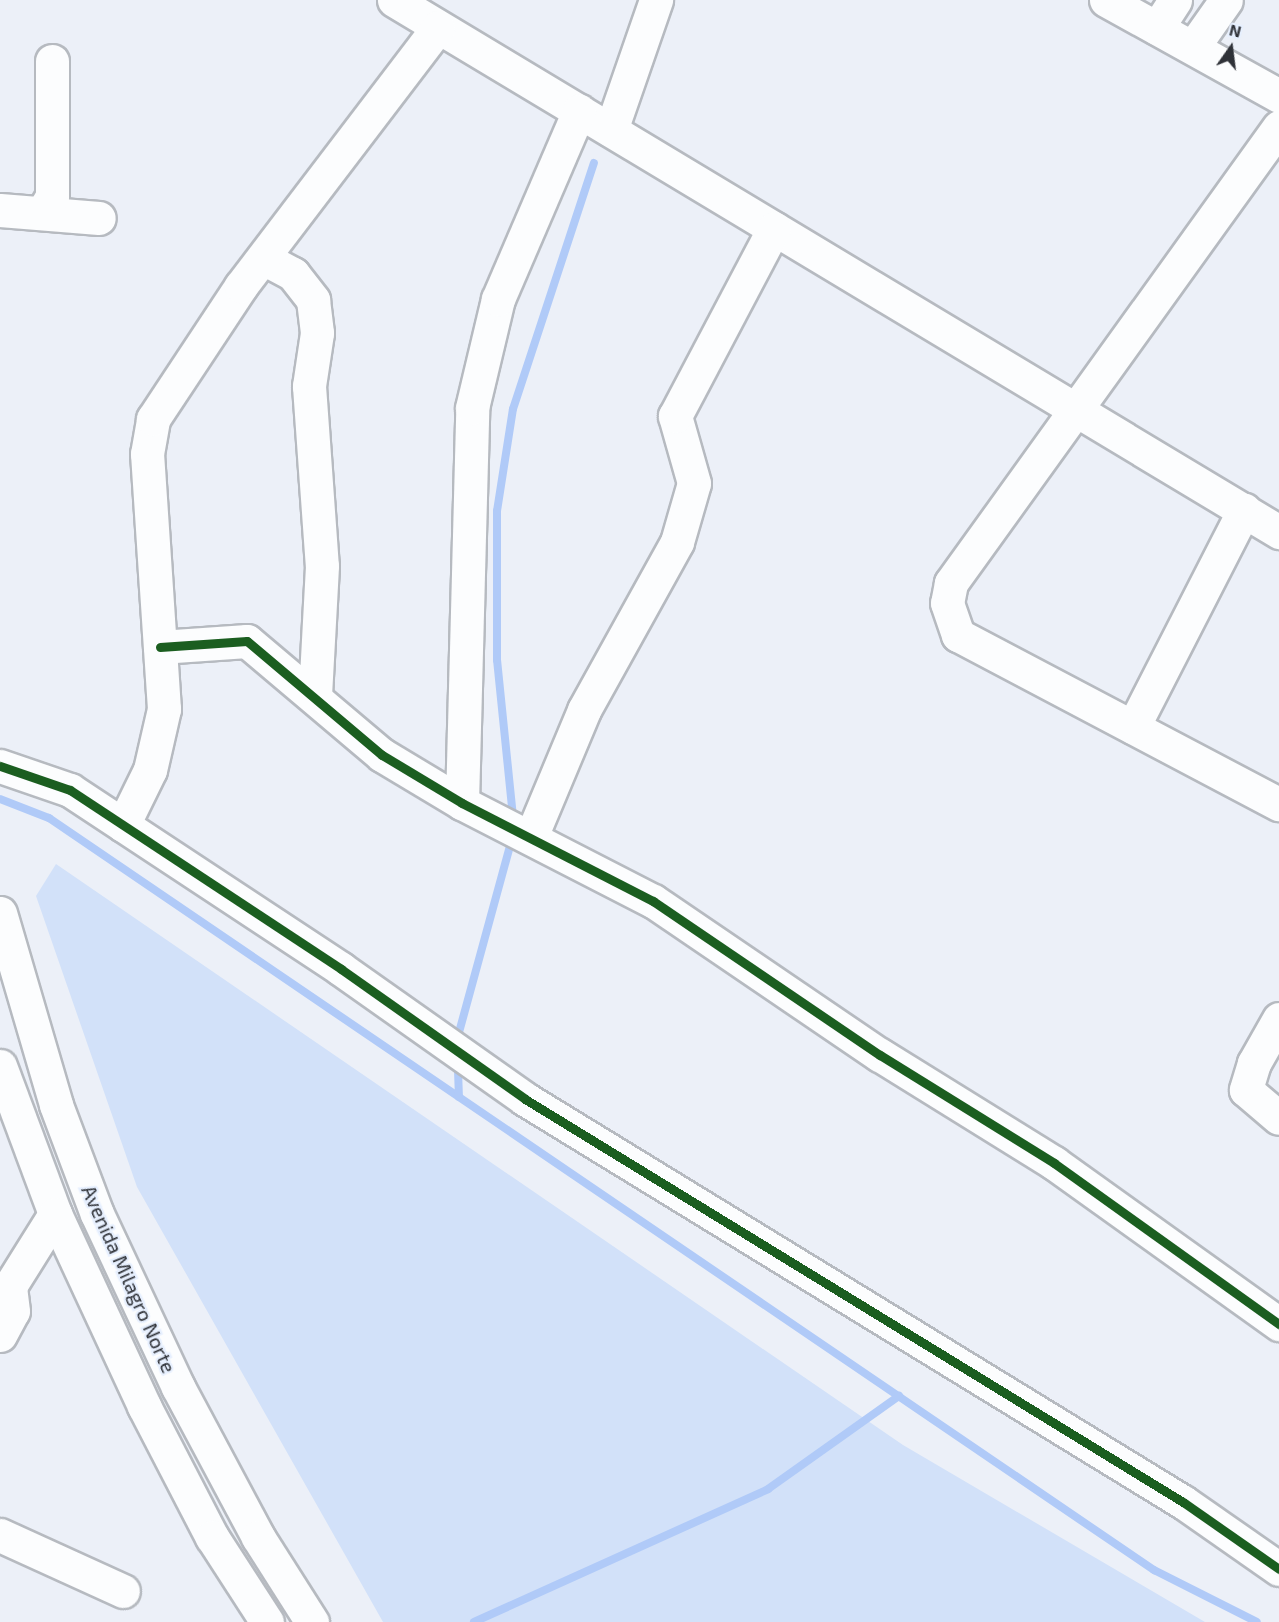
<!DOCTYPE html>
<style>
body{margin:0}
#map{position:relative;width:1279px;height:1622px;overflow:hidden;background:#ecf0f8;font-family:"Exo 2",sans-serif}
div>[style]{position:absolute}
.green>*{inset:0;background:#d2e1f9}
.stream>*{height:8px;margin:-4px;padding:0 4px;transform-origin:4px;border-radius:4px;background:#b0caf8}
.roads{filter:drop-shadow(2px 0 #b6bac0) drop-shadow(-2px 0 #b6bac0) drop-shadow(0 2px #b6bac0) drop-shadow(0 -2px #b6bac0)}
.minor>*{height:33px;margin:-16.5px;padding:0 16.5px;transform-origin:16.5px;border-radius:16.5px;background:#fcfdfe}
.major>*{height:33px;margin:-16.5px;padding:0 16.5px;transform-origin:16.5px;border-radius:16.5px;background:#fcfdfe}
.cycleway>*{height:9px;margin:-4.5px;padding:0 4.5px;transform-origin:4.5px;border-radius:4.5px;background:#1b5e20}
span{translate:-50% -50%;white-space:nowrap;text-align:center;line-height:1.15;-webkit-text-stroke:4.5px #e6effe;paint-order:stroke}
.street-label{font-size:20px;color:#2f3238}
.north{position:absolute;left:1201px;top:18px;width:60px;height:60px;-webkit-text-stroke:4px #e6effe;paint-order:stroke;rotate:14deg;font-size:16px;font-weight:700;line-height:24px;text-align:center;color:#2f3238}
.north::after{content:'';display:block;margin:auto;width:21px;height:27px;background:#2f3238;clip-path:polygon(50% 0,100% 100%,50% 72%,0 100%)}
</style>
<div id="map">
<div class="green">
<div style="clip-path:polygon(56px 864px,903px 1445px,1205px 1622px,383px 1622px,137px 1187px,36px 896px)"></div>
</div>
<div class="stream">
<div style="left:0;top:799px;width:53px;rotate:21.2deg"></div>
<div style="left:49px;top:818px;width:1337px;rotate:34.24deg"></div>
<div style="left:1154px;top:1570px;width:115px;rotate:26.8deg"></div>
<div style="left:513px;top:817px;width:158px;rotate:-95.8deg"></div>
<div style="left:497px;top:660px;width:149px;rotate:-90deg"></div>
<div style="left:497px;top:511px;width:103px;rotate:-81.1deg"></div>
<div style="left:513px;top:409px;width:259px;rotate:-71.8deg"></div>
<div style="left:458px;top:1036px;width:201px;rotate:-74.7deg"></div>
<div style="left:458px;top:1070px;width:27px;rotate:88deg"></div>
<div style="left:474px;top:1622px;width:323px;rotate:-24.3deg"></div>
<div style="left:768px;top:1489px;width:161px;rotate:-35.4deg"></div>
</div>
<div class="roads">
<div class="minor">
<div style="left:394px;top:0;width:1033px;rotate:31.01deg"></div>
<div style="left:1106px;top:0;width:198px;rotate:29deg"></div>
<div style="left:1157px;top:28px;width:33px;rotate:-57deg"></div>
<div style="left:1193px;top:47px;width:57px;rotate:-54.9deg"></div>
<div style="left:1279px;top:127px;width:562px;rotate:125.73deg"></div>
<div style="left:951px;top:583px;width:20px;rotate:101deg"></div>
<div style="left:947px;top:603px;width:34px;rotate:71deg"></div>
<div style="left:958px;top:635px;width:363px;rotate:27.8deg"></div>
<div style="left:611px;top:130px;width:138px;rotate:-70.9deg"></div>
<div style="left:0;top:210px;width:99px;rotate:4.6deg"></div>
<div style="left:44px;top:210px;width:16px;rotate:-60deg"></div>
<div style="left:52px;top:196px;width:135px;rotate:-90deg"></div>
<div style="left:263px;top:258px;width:34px;rotate:28deg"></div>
<div style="left:293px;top:274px;width:33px;rotate:52deg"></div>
<div style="left:313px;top:300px;width:33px;rotate:83deg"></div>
<div style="left:317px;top:333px;width:54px;rotate:98.6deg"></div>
<div style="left:309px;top:386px;width:180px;rotate:85.9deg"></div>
<div style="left:322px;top:566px;width:128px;rotate:93.1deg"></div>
<div style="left:160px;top:647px;width:87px;rotate:-3.9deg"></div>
<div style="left:247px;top:641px;width:177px;rotate:40.2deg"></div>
<div style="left:382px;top:755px;width:93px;rotate:31deg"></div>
<div style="left:462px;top:803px;width:215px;rotate:27.2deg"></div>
<div style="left:653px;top:901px;width:274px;rotate:34.2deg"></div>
<div style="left:880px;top:1055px;width:205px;rotate:31.8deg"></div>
<div style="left:1054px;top:1163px;width:277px;rotate:35.6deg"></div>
<div style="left:1133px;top:727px;width:244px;rotate:-62.9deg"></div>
<div style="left:0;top:766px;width:74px;rotate:18.9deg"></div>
<div style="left:70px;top:790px;width:325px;rotate:33.4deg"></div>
<div style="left:341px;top:969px;width:225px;rotate:35.2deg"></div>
<div style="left:525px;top:1099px;width:772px;rotate:31.49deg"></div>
<div style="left:1183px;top:1502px;width:117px;rotate:34.9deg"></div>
<div style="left:462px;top:803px;width:395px;rotate:-88.5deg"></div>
<div style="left:472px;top:408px;width:112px;rotate:-76.6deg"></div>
<div style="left:498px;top:299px;width:205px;rotate:-66.7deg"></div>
<div style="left:123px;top:825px;width:61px;rotate:-63.9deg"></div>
<div style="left:150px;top:770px;width:63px;rotate:-77.1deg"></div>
<div style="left:164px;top:709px;width:256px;rotate:-93.8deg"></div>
<div style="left:147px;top:454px;width:36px;rotate:-80deg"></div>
<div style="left:153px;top:419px;width:159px;rotate:-56.5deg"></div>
<div style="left:241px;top:286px;width:325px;rotate:-52.7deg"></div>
<div style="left:531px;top:837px;width:138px;rotate:-67.3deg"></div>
<div style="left:584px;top:710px;width:192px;rotate:-61deg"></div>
<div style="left:677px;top:542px;width:61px;rotate:-73.9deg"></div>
<div style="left:694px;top:483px;width:70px;rotate:-105.8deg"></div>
<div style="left:675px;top:416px;width:212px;rotate:-62.2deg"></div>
<div style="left:1279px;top:1019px;width:51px;rotate:119.6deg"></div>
<div style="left:1254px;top:1063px;width:28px;rotate:107deg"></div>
<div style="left:1246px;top:1090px;width:43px;rotate:40.3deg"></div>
<div style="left:0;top:1335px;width:27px;rotate:-62deg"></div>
<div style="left:13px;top:1311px;width:25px;rotate:-97deg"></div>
<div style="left:10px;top:1286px;width:85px;rotate:-58deg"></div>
<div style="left:0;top:1535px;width:135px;rotate:24.5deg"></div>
</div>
<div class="major">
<div style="left:0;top:913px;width:200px;rotate:73.7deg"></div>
<div style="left:56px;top:1105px;width:116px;rotate:69.4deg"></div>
<div style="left:97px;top:1214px;width:191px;rotate:64.9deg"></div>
<div style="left:178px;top:1387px;width:170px;rotate:61.9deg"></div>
<div style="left:258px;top:1537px;width:101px;rotate:57.6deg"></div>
<div style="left:0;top:1066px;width:158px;rotate:69.6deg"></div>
<div style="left:55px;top:1214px;width:212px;rotate:65.1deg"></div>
<div style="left:144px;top:1406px;width:148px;rotate:62.6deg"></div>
<div style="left:212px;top:1537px;width:101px;rotate:57.1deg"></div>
</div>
</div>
<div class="cycleway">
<div style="left:160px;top:647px;width:87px;rotate:-3.9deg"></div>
<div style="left:247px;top:641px;width:177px;rotate:40.2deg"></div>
<div style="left:382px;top:755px;width:93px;rotate:31deg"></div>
<div style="left:462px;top:803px;width:215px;rotate:27.2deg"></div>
<div style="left:653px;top:901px;width:274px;rotate:34.2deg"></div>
<div style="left:880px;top:1055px;width:205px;rotate:31.8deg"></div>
<div style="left:1054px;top:1163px;width:277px;rotate:35.6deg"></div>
<div style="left:0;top:766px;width:74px;rotate:18.9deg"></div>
<div style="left:70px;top:790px;width:325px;rotate:33.4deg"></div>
<div style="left:341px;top:969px;width:225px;rotate:35.2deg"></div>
<div style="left:525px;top:1099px;width:772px;rotate:31.49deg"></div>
<div style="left:1183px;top:1502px;width:117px;rotate:34.9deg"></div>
</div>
<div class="street-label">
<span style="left:129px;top:1279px;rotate:66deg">Avenida Milagro Norte</span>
</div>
<div class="north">N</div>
</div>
